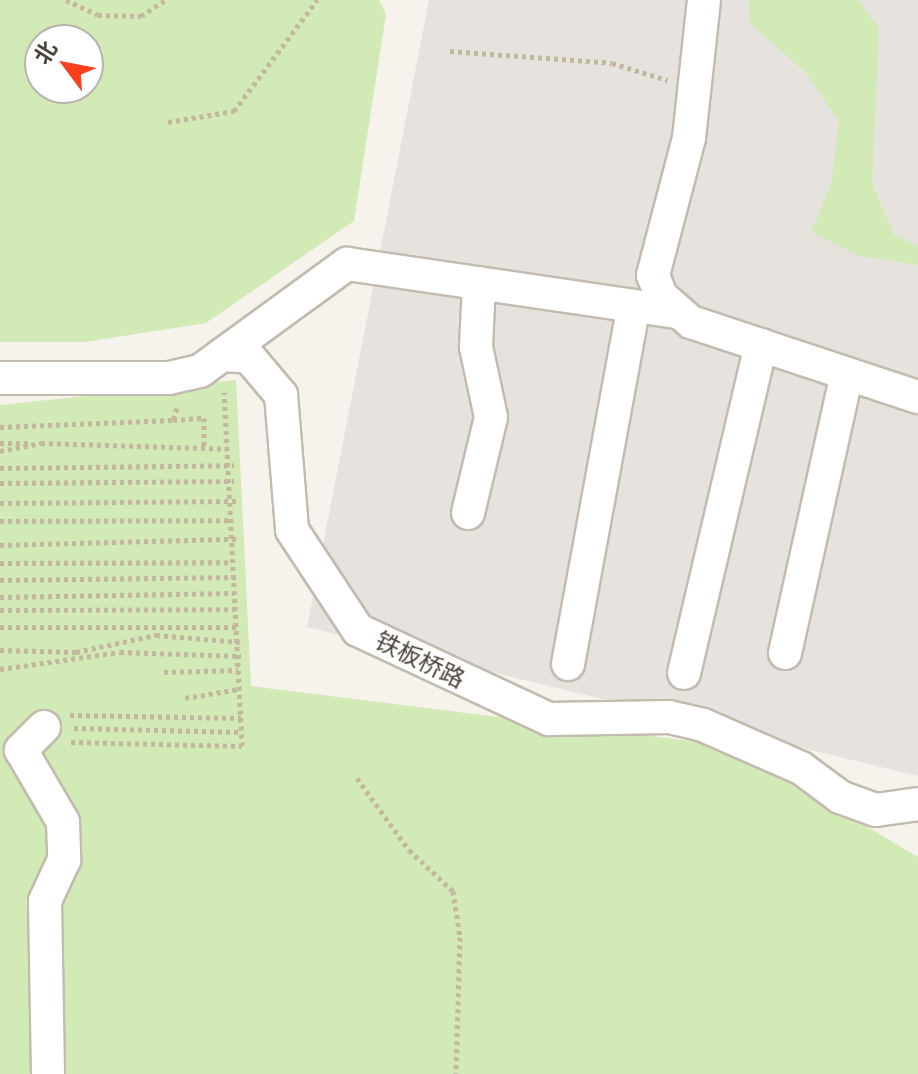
<!DOCTYPE html>
<meta charset="utf-8">
<style>
body{margin:0}
#map{position:relative;width:918px;height:1074px;overflow:hidden;background:#f6f3ec;font-family:Raleway,"Noto Sans SC",sans-serif}
div>[style]{position:absolute}
.industrial>*{inset:0;background:#e6e2dd}
.green>*{inset:0;background:#d2eab5}
.path>*{height:5px;margin-top:-2.5px;transform-origin:0;background:repeating-linear-gradient(90deg,#c4b79f 0 4px,transparent 0 8px)}
.roads{filter:drop-shadow(2px 0 #c2bbae) drop-shadow(-2px 0 #c2bbae) drop-shadow(0 2px #c2bbae) drop-shadow(0 -2px #c2bbae)}
.minor>*{height:32px;margin:-16px;padding:0 16px;transform-origin:16px;border-radius:16px;background:#fff}
span{translate:-50% -50%;white-space:nowrap;text-align:center;line-height:1.15;-webkit-text-stroke:7px #fff;paint-order:stroke}
.street-label{font-size:24px;color:#4b4439}
.north{position:absolute;left:24px;top:24px;width:80px;height:80px;box-sizing:border-box;background:#fff;border:2px solid #b7b4b0;border-radius:50%;rotate:302deg;font-size:22px;font-weight:700;line-height:32px;text-align:center;color:#4b4439}
.north::after{content:'';display:block;margin:auto;width:28px;height:36px;background:#fc3f1d;clip-path:polygon(50% 0,100% 100%,50% 72%,0 100%)}
</style>
<div id="map">
<div class="industrial">
<div style="clip-path:polygon(429px 0,918px 0,918px 776px,307px 627px)"></div>
</div>
<div class="green">
<div style="clip-path:polygon(evenodd,0 0,379px 0,386px 14px,354px 221px,206px 323px,85px 342px,0 342px,0 0,40px 40px,88px 40px,88px 88px,40px 88px,40px 40px)"></div>
<div style="clip-path:polygon(749px 0,858px 0,879px 28px,872px 184px,894px 235px,918px 246px,918px 265px,859px 256px,811px 232px,831px 185px,839px 121px,806px 73px,750px 23px)"></div>
<div style="clip-path:polygon(236px 380px,251px 686px,731px 746px,918px 857px,918px 1074px,0 1074px,0 405px)"></div>
</div>
<div class="path">
<div style="left:66px;top:0;width:35px;rotate:25deg"></div>
<div style="left:98px;top:15px;width:43px;rotate:1.3deg"></div>
<div style="left:141px;top:16px;width:30px;rotate:-33deg"></div>
<div style="left:450px;top:51px;width:162px;rotate:4.2deg"></div>
<div style="left:612px;top:63px;width:58px;rotate:17.2deg"></div>
<div style="left:168px;top:122px;width:67px;rotate:-9.5deg"></div>
<div style="left:234px;top:111px;width:139px;rotate:-53.2deg"></div>
<div style="left:177px;top:408px;width:13px;rotate:108deg"></div>
<div style="left:173px;top:420px;width:31px;rotate:-4deg"></div>
<div style="left:204px;top:418px;width:31px;rotate:90deg"></div>
<div style="left:0;top:427px;width:173px;rotate:-2.3deg"></div>
<div style="left:0;top:443px;width:28px"></div>
<div style="left:0;top:451px;width:42px;rotate:-11deg"></div>
<div style="left:41px;top:443px;width:186px;rotate:1.8deg"></div>
<div style="left:0;top:468px;width:234px;rotate:-0.7deg"></div>
<div style="left:0;top:483px;width:234px;rotate:-0.5deg"></div>
<div style="left:0;top:503px;width:236px;rotate:-0.5deg"></div>
<div style="left:0;top:521px;width:230px;rotate:-0.2deg"></div>
<div style="left:0;top:545px;width:236px;rotate:-1.5deg"></div>
<div style="left:0;top:563px;width:232px;rotate:-0.2deg"></div>
<div style="left:0;top:580px;width:239px;rotate:-0.7deg"></div>
<div style="left:0;top:597px;width:234px;rotate:-1deg"></div>
<div style="left:0;top:610px;width:235px;rotate:-0.2deg"></div>
<div style="left:0;top:627px;width:239px"></div>
<div style="left:0;top:650px;width:76px;rotate:1.5deg"></div>
<div style="left:76px;top:652px;width:82px;rotate:-12deg"></div>
<div style="left:156px;top:635px;width:84px;rotate:4.8deg"></div>
<div style="left:0;top:669px;width:121px;rotate:-8.1deg"></div>
<div style="left:120px;top:652px;width:121px;rotate:1.9deg"></div>
<div style="left:164px;top:672px;width:74px;rotate:-1.5deg"></div>
<div style="left:185px;top:698px;width:55px;rotate:-9.5deg"></div>
<div style="left:70px;top:715px;width:171px;rotate:1deg"></div>
<div style="left:74px;top:728px;width:167px;rotate:1.4deg"></div>
<div style="left:71px;top:742px;width:171px;rotate:1.3deg"></div>
<div style="left:242px;top:746px;width:354px;rotate:-92.9deg"></div>
<div style="left:357px;top:778px;width:89px;rotate:54.2deg"></div>
<div style="left:409px;top:850px;width:60px;rotate:43deg"></div>
<div style="left:453px;top:891px;width:47px;rotate:81.3deg"></div>
<div style="left:460px;top:937px;width:137px;rotate:91.7deg"></div>
</div>
<div class="roads">
<div class="minor">
<div style="left:704px;top:0;width:139px;rotate:96.2deg"></div>
<div style="left:689px;top:138px;width:142px;rotate:104.7deg"></div>
<div style="left:653px;top:275px;width:22px;rotate:69deg"></div>
<div style="left:661px;top:296px;width:40px;rotate:41deg"></div>
<div style="left:691px;top:322px;width:239px;rotate:18.3deg"></div>
<div style="left:222px;top:355px;width:155px;rotate:-36.1deg"></div>
<div style="left:347px;top:264px;width:332px;rotate:8.3deg"></div>
<div style="left:0;top:378px;width:169px"></div>
<div style="left:169px;top:378px;width:32px;rotate:-13deg"></div>
<div style="left:200px;top:371px;width:27px;rotate:-36deg"></div>
<div style="left:222px;top:355px;width:27px;rotate:4deg"></div>
<div style="left:249px;top:357px;width:50px;rotate:49.9deg"></div>
<div style="left:281px;top:395px;width:135px;rotate:85.3deg"></div>
<div style="left:292px;top:530px;width:120px;rotate:56.6deg"></div>
<div style="left:358px;top:630px;width:211px;rotate:25deg"></div>
<div style="left:549px;top:719px;width:120px;rotate:-1deg"></div>
<div style="left:669px;top:717px;width:35px;rotate:13deg"></div>
<div style="left:703px;top:725px;width:107px;rotate:23.7deg"></div>
<div style="left:801px;top:768px;width:49px;rotate:36.6deg"></div>
<div style="left:840px;top:797px;width:38px;rotate:20deg"></div>
<div style="left:876px;top:810px;width:42px;rotate:-8.1deg"></div>
<div style="left:468px;top:513px;width:99px;rotate:-76.5deg"></div>
<div style="left:491px;top:417px;width:72px;rotate:-102.1deg"></div>
<div style="left:476px;top:347px;width:64px;rotate:-87.3deg"></div>
<div style="left:785px;top:653px;width:286px;rotate:-77.5deg"></div>
<div style="left:568px;top:664px;width:364px;rotate:-79.6deg"></div>
<div style="left:684px;top:673px;width:337px;rotate:-76.8deg"></div>
<div style="left:44px;top:727px;width:33px;rotate:135deg"></div>
<div style="left:21px;top:750px;width:83px;rotate:59.7deg"></div>
<div style="left:63px;top:822px;width:38px;rotate:88deg"></div>
<div style="left:64px;top:860px;width:45px;rotate:114.9deg"></div>
<div style="left:45px;top:901px;width:173px;rotate:89deg"></div>
</div>
</div>
<div class="street-label">
<span style="left:420px;top:660px;rotate:26deg">铁板桥路</span>
</div>
<div class="north">北</div>
</div>
